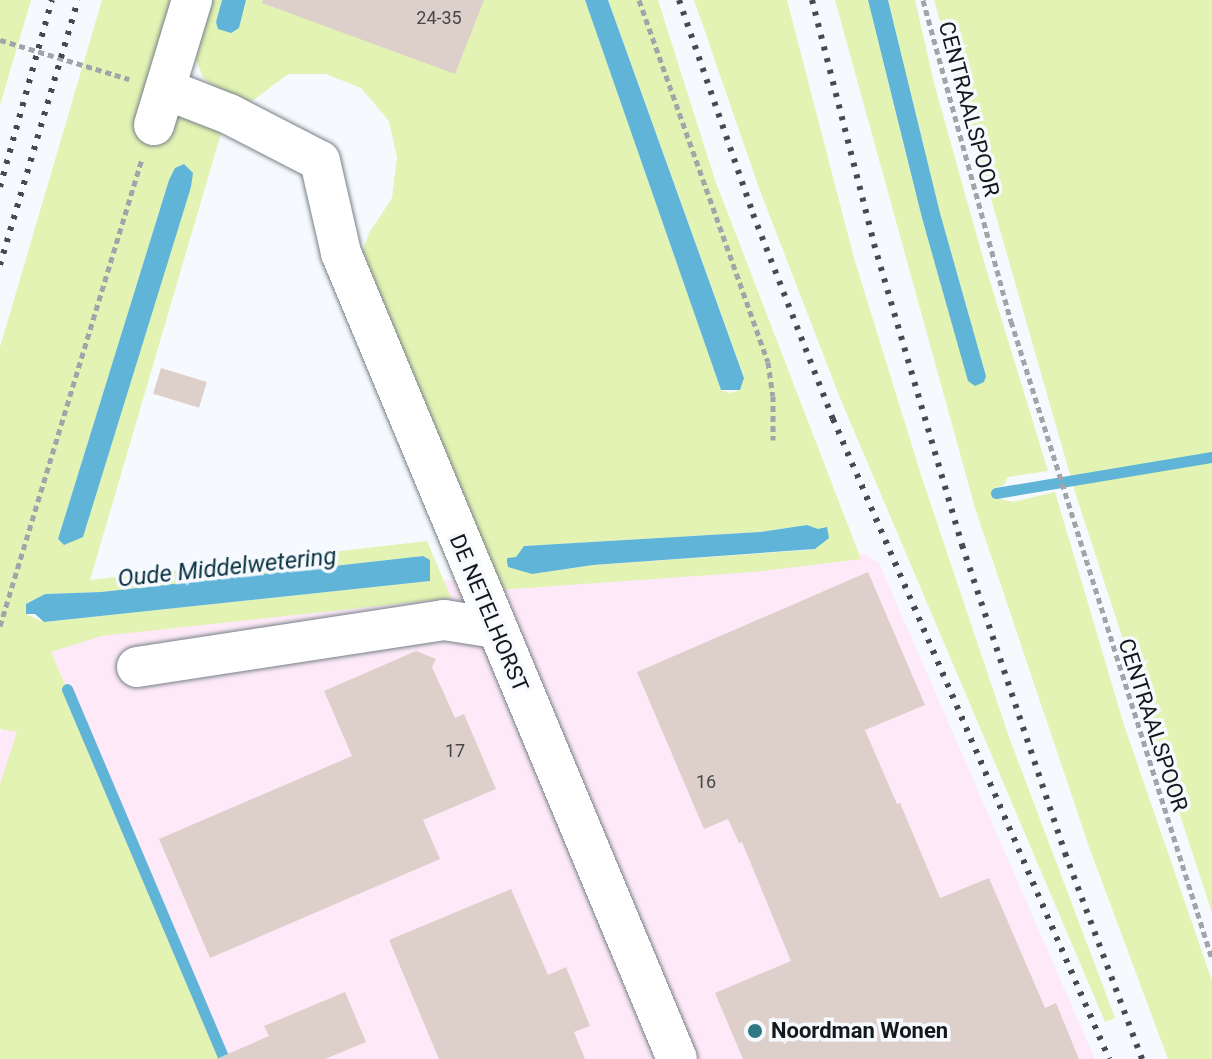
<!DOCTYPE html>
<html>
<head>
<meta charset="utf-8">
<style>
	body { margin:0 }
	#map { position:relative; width:1212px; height:1059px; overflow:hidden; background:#f6fafe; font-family:Roboto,sans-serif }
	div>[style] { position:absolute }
	.industrial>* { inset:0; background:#fee9f8 }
	.green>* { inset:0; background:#e2f3b3 }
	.water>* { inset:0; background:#5fb4d8 }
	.stream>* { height:11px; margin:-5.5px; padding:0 5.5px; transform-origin:5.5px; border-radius:5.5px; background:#5fb4d8 }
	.building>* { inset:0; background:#ddd0ca; transform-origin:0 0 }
	.path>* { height:5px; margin-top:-2.5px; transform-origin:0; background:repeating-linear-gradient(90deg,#a1a5a9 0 6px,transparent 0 10px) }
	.roads { filter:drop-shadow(0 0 2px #778188) drop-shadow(0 0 2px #778188) }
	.minor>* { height:40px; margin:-20px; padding:0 20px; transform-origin:20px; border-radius:20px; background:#fff }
	.rail>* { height:6px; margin-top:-3px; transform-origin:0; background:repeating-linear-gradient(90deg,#464a4e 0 4px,transparent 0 12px) }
	.dots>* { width:22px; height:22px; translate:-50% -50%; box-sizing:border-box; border:4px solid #f6fafe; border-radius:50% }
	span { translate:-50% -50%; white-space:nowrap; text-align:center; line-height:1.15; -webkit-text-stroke:7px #f6fafe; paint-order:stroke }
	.number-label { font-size:18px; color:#464647 }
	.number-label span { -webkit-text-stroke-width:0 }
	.street-label { font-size:22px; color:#14181b }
	.poi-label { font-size:22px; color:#14181b; font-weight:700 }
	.left { translate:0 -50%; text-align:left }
	.water-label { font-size:24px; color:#0a3241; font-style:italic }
</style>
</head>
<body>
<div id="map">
	<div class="industrial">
		<div style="clip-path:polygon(834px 553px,865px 554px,879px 563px,1095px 1059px,0 1059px,0 735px,35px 625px,438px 580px,518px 580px)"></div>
	</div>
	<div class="green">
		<div style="clip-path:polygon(0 0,31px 0,0 105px)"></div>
		<div style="clip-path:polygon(evenodd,102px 0,181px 0,171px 111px,222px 130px,90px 580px,427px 541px,451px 598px,101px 636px,51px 652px,224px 1059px,0 1059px,0 784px,17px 732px,0 729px,0 347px,102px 0,169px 180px,191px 187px,64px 545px,58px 539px,169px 180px,102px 0,423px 556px,429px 581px,44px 622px,26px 614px,26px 604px,45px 594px,101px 592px,423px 556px)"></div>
		<div style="clip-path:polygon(evenodd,203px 0,222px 0,216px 22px,239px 28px,246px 0,585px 0,721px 390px,730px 393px,740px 390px,744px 377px,608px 0,658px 0,715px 180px,861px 559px,753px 572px,497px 590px,364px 266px,363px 250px,369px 233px,392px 198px,397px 157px,389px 121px,361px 88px,326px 74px,288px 74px,251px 102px,211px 85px,203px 77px,194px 55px,203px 0,807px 525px,818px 530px,826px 528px,829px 538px,810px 550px,593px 565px,532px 574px,516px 567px,516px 557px,524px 546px,760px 532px,807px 525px)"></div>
		<div style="clip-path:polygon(694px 0,787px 0,854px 258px,921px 475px,1009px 737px,1115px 1018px,1105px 1022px,840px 398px,759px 188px)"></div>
		<div style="clip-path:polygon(835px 0,868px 0,922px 218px,970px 383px,986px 376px,940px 213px,888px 0,915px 0,934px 83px,985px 265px,1048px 471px,1008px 477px,1004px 485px,995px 488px,996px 498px,1013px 502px,1055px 492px,1124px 725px,1212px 981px,1212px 1059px,1168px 1059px,1089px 847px,975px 508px)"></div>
		<div style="clip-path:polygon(934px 0,1212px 0,1212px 913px,1075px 492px)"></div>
	</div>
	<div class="water">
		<div style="clip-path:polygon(222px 0,246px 0,239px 28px,231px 33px,218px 29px,216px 22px)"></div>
		<div style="clip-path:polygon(585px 0,608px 0,744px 378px,740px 390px,721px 390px)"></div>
		<div style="clip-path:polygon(868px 0,888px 0,940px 213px,986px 376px,984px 382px,975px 386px,968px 381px,922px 218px)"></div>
		<div style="clip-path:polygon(184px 164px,193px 173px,191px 187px,83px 537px,64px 545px,58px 539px,169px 180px,175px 168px)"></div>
		<div style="clip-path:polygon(807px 525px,818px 529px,827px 527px,829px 538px,815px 549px,593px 565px,532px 574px,508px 567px,507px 562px,507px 558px,516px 557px,524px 546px,760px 532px)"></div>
		<div style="clip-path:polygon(423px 556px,430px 560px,430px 581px,44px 622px,35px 614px,26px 614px,26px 604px,45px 594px,101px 592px)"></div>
	</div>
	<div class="stream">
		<div style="left:996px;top:493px;width:219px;rotate:-9.5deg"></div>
		<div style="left:67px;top:689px;width:402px;rotate:67deg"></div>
	</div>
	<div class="building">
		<div style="clip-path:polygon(263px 0,484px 0,455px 74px,262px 3px)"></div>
		<div style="left:161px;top:368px;width:48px;height:27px;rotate:17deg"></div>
		<div style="clip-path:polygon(868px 572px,925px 705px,865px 730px,897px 804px,900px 803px,940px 898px,989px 878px,1045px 1008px,1056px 1003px,1079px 1059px,743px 1059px,715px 993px,791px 961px,742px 842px,739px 843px,728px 819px,704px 829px,637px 672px)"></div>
		<div style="clip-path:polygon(416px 651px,436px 659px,432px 667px,455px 718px,464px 714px,496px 789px,423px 820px,440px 859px,210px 958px,159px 839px,352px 756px,324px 691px)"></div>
		<div style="clip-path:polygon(511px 889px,548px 975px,566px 967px,590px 1026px,574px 1032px,585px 1059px,439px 1059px,389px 940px)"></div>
		<div style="clip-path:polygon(345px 992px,366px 1042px,325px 1059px,216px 1059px,269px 1036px,264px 1026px)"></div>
	</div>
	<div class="path">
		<div style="left:639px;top:0;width:384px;rotate:70.4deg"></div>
		<div style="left:768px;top:362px;width:34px;rotate:82deg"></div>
		<div style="left:773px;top:396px;width:44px;rotate:90deg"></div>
		<div style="left:923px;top:0;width:333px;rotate:74.7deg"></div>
		<div style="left:1011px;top:321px;width:669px;rotate:72.51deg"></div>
		<div style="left:0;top:40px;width:135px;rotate:16.8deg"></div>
		<div style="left:0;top:626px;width:487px;rotate:-73.1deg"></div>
	</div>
	<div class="roads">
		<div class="minor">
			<div style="left:165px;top:89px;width:69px;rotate:21.3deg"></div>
			<div style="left:229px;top:114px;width:102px;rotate:27.3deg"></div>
			<div style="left:320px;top:161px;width:94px;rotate:77.1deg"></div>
			<div style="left:341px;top:253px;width:873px;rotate:67.37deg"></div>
			<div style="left:154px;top:125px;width:131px;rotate:-73.1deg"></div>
			<div style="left:137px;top:667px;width:311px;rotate:-8.7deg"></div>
			<div style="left:444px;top:620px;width:52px;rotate:8.9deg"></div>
		</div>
	</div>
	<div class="rail">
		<div style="left:679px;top:0;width:226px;rotate:70.9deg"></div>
		<div style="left:753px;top:214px;width:220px;rotate:68.7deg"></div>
		<div style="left:833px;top:419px;width:697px;rotate:66.67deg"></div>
		<div style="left:812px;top:0;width:252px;rotate:75.7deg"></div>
		<div style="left:874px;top:244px;width:314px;rotate:73.7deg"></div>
		<div style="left:962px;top:545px;width:325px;rotate:71.5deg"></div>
		<div style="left:1065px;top:853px;width:220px;rotate:69.5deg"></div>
		<div style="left:0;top:187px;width:194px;rotate:-74.5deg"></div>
		<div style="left:0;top:265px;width:276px;rotate:-73.6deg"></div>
	</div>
	<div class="dots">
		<div style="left:755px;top:1031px;background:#2f7782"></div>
	</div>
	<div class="number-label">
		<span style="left:439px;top:18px">24-35</span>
		<span style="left:455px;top:751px">17</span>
		<span style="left:706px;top:782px">16</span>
	</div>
	<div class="street-label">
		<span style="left:969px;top:109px;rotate:75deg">CENTRAALSPOOR</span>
		<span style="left:489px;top:613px;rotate:67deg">DE NETELHORST</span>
		<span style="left:1153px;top:725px;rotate:72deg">CENTRAALSPOOR</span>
	</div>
	<div class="poi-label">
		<span class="left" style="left:771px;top:1031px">Noordman Wonen</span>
	</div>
	<div class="water-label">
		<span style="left:227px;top:568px;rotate:-6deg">Oude Middelwetering</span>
	</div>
</div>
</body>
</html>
